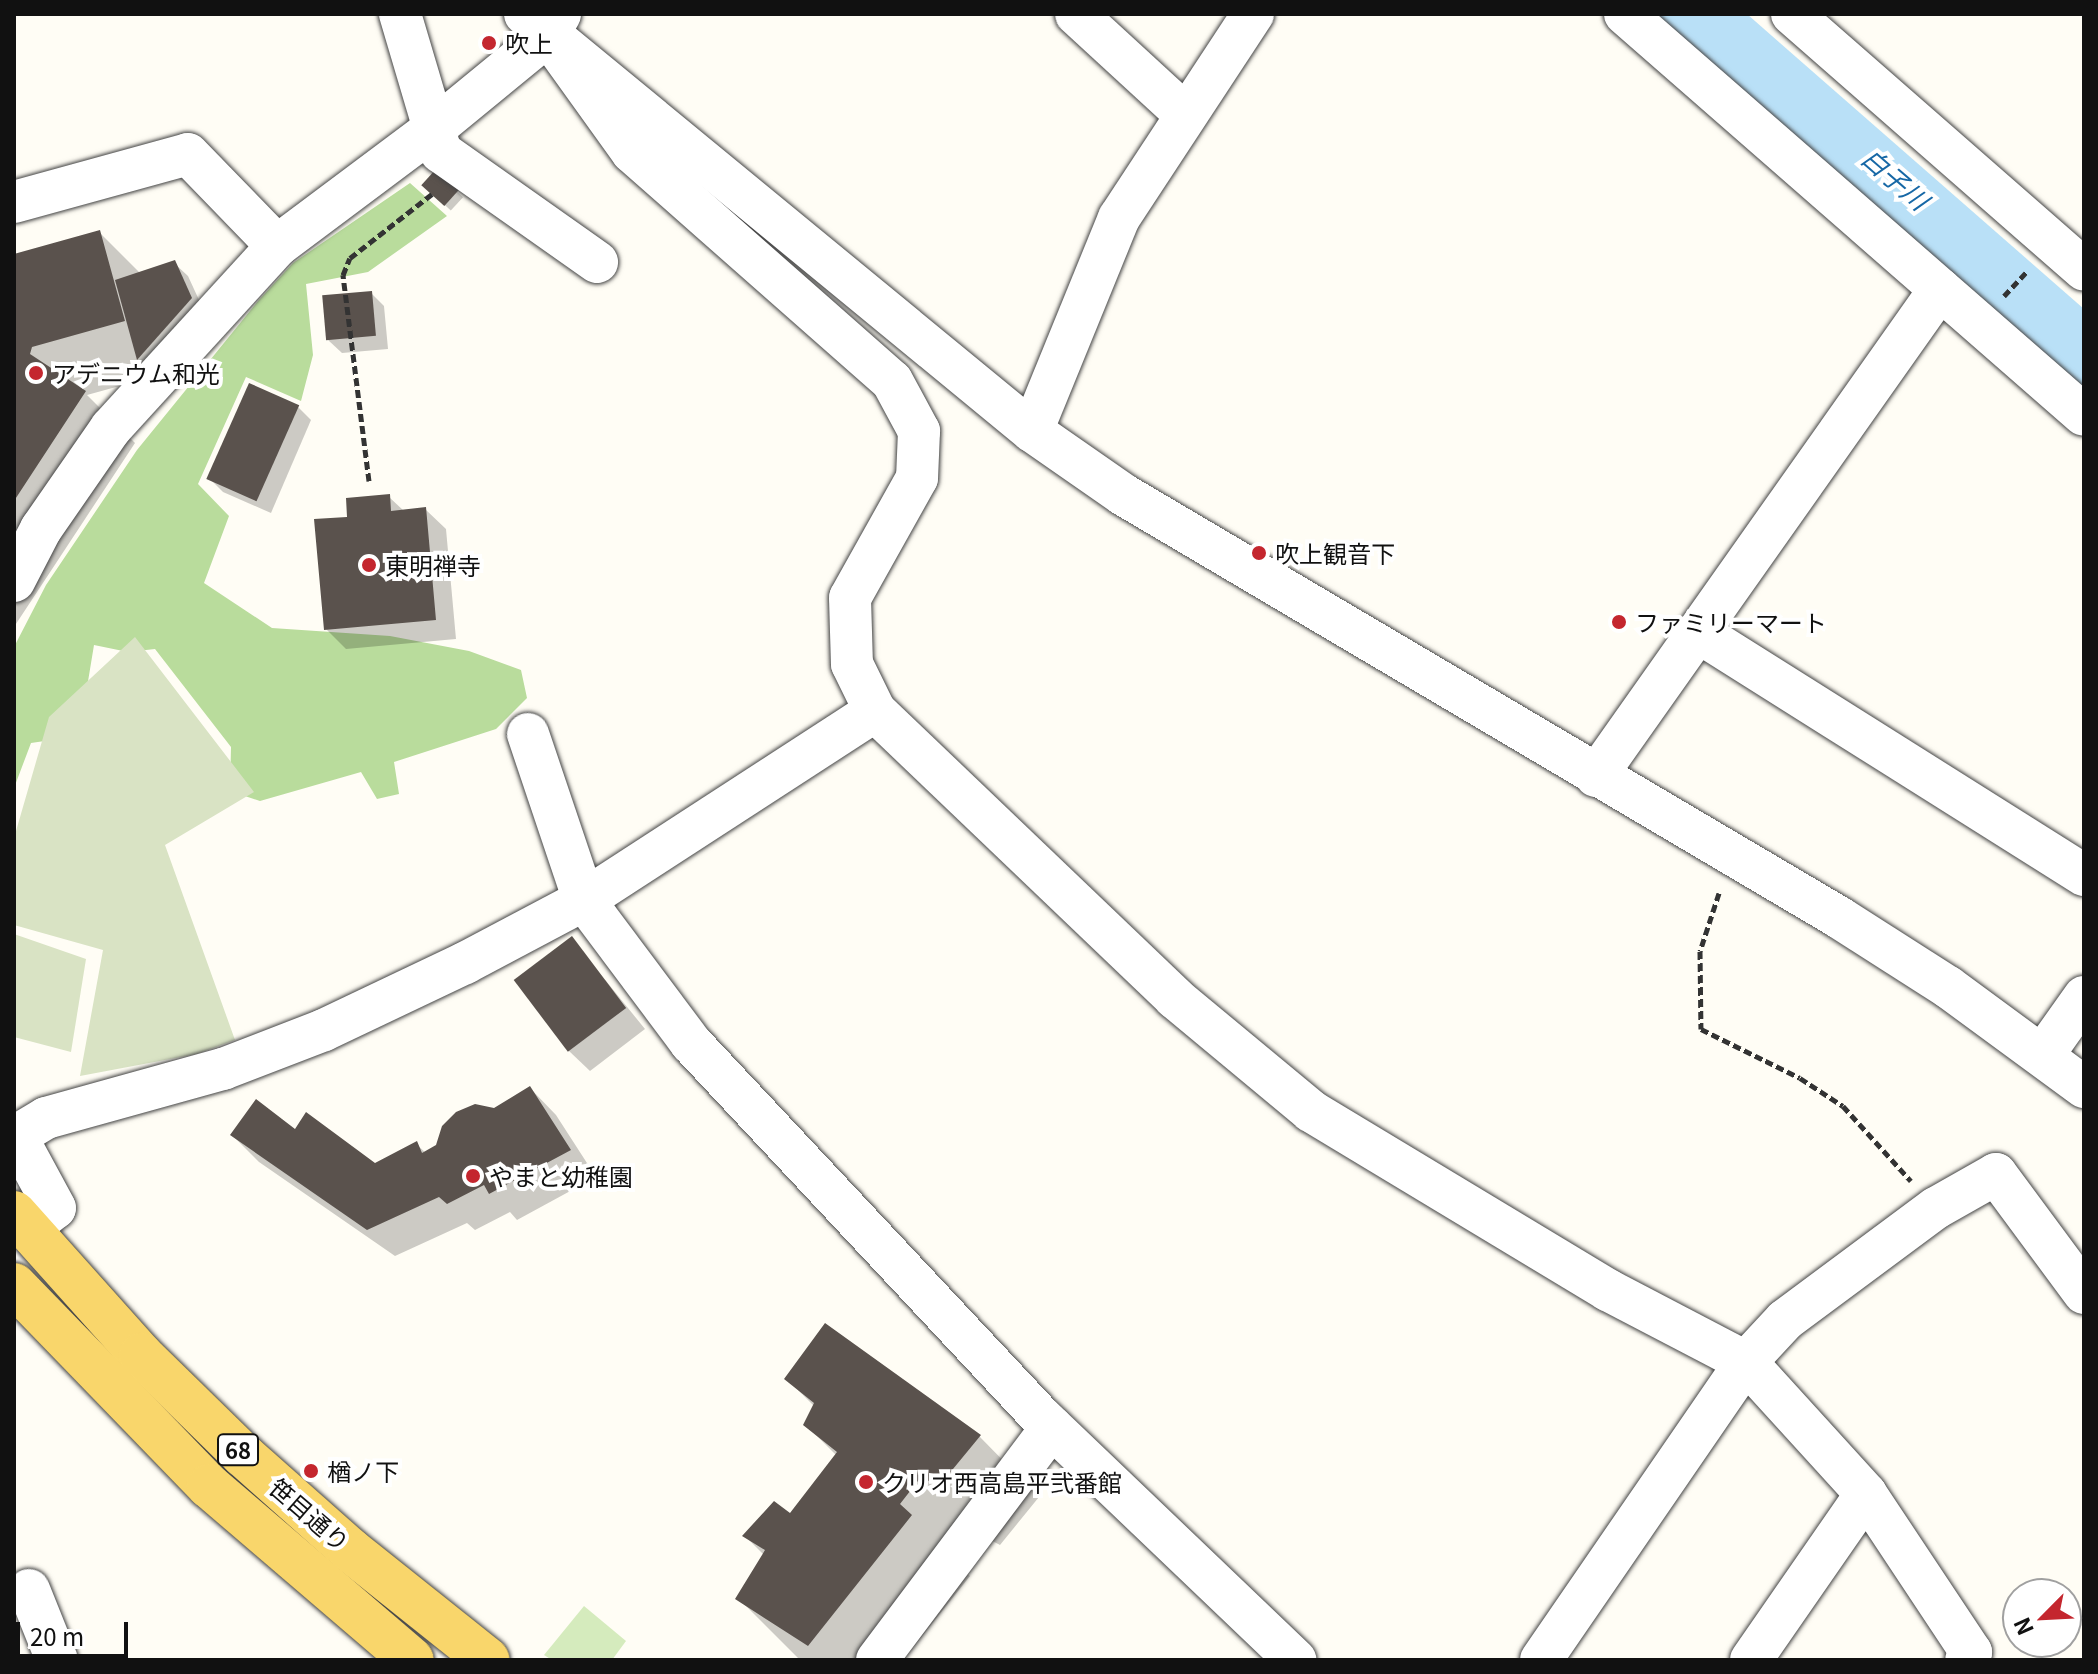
<!DOCTYPE html>
<html>
<head>
<meta charset="utf-8">
<style>
	body { margin:0 }
	#map { position:relative; width:2098px; height:1674px; overflow:hidden; background:#fffdf5; font-family:Georgia,"Noto Sans JP",serif }
	div>[style] { position:absolute }
	.green>* { inset:0; background:#d5ebbd }
	.forest>* { inset:0; background:#b9dc9c }
	.cemetery>* { inset:0; background:#d9e3c4 }
	.water>* { inset:0; background:#b9e0f7 }
	.shadow>* { inset:0; background:#0003; transform-origin:0 0 }
	.building>* { inset:0; background:#5a524d; transform-origin:0 0 }
	.path>* { height:5px; margin-top:-2.5px; transform-origin:0; background:repeating-linear-gradient(90deg,#333 0 8px,transparent 0 12px) }
	.roads { filter:drop-shadow(0 0 2px #444) drop-shadow(0 0 2px #444) }
	.minor>* { height:42px; margin:-21px; padding:0 21px; transform-origin:21px; border-radius:21px; background:#fff }
	.major>* { height:44px; margin:-22px; padding:0 22px; transform-origin:22px; border-radius:22px; background:#f9d66b }
	.dots>* { width:22px; height:22px; translate:-50% -50%; box-sizing:border-box; border:4px solid #fff; border-radius:50% }
	span { translate:-50% -50%; white-space:nowrap; text-align:center; line-height:1.15; -webkit-text-stroke:8px #fff; paint-order:stroke }
	.shield-label span { padding:2px 6px; background:#fff; border:2px solid; border-radius:6px; -webkit-text-stroke-width:0 }
	.shield-label { font-size:22px; color:#111; font-weight:700 }
	.poi-label { font-size:24px; color:#111 }
	.left { translate:0 -50%; text-align:left }
	.street-label { font-size:24px; color:#111 }
	.water-label { font-size:26px; color:#1768a6; font-style:italic }
	.frame { position:absolute; inset:0; border:16px solid #111; pointer-events:none }
	.north { position:absolute; left:2002px; top:1578px; width:80px; height:80px; box-sizing:border-box; background:#fff; border:2px solid #a0a0a0; border-radius:50%; rotate:246deg; font-size:22px; font-weight:700; line-height:32px; text-align:center; color:#111 }
	.north::after { content:''; display:block; margin:auto; width:28px; height:36px; background:#c4262e; clip-path:polygon(50% 0,100% 100%,50% 72%,0 100%) }
	.scale { position:absolute; left:16px; top:1622px; width:112px; height:36px; box-sizing:border-box; border:4px solid #111; border-top:0; padding-left:10px; font-size:24px; line-height:28px; white-space:nowrap; color:#111; -webkit-text-stroke:6px #fff; paint-order:stroke }
</style>
</head>
<body>
<div id="map">
	<div class="green">
		<div style="clip-path:polygon(584px 1606px,626px 1641px,612px 1660px,552px 1660px,544px 1655px)"></div>
	</div>
	<div class="forest">
		<div style="clip-path:polygon(410px 183px,447px 216px,368px 272px,306px 284px,313px 355px,301px 401px,246px 377px,198px 484px,229px 516px,204px 583px,272px 628px,390px 636px,469px 651px,521px 670px,527px 698px,496px 729px,394px 762px,399px 794px,377px 799px,361px 772px,260px 801px,230px 791px,231px 747px,155px 649px,128px 652px,94px 645px,79px 736px,31px 743px,14px 788px,14px 647px,46px 585px,137px 450px,258px 301px,293px 263px)"></div>
	</div>
	<div class="cemetery">
		<div style="clip-path:polygon(135px 637px,254px 792px,165px 845px,235px 1040px,197px 1054px,80px 1076px,103px 950px,14px 925px,14px 838px,49px 717px)"></div>
		<div style="clip-path:polygon(14px 934px,86px 959px,71px 1052px,14px 1037px)"></div>
	</div>
	<div class="water">
		<div style="clip-path:polygon(1654px 14px,1747px 14px,2084px 309px,2084px 390px)"></div>
	</div>
	<div class="shadow">
		<div style="left:436px;top:172px;width:37px;height:18px;rotate:43deg"></div>
		<div style="clip-path:polygon(99px 232px,141px 274px,174px 263px,188px 276px,205px 313px,174px 371px,87px 395px,135px 443px,14px 627px,14px 256px)"></div>
		<div style="clip-path:polygon(371px 293px,384px 306px,388px 349px,342px 353px,328px 340px)"></div>
		<div style="clip-path:polygon(298px 407px,311px 420px,271px 513px,223px 492px,209px 478px)"></div>
		<div style="clip-path:polygon(389px 497px,404px 511px,425px 509px,446px 529px,456px 639px,346px 649px,326px 629px,349px 519px)"></div>
		<div style="clip-path:polygon(572px 939px,645px 1029px,590px 1071px,569px 1051px)"></div>
		<div style="clip-path:polygon(530px 1088px,556px 1115px,596px 1177px,517px 1220px,510px 1212px,475px 1230px,467px 1223px,395px 1256px,259px 1162px,232px 1135px,295px 1132px,375px 1165px,416px 1144px,426px 1153px)"></div>
		<div style="clip-path:polygon(825px 1326px,980px 1437px,1039px 1497px,1000px 1545px,981px 1535px,959px 1565px,970px 1576px,903px 1660px,800px 1660px,738px 1598px,764px 1555px,745px 1536px,790px 1516px,837px 1456px,806px 1425px,815px 1407px,786px 1378px)"></div>
	</div>
	<div class="building">
		<div style="left:436px;top:169px;width:31px;height:22px;rotate:42deg"></div>
		<div style="clip-path:polygon(100px 230px,125px 321px,32px 347px,30px 354px,86px 391px,14px 501px,14px 254px)"></div>
		<div style="clip-path:polygon(175px 260px,192px 298px,137px 360px,115px 280px)"></div>
		<div style="left:372px;top:291px;width:45px;height:50px;rotate:85deg"></div>
		<div style="left:249px;top:383px;width:55px;height:105px;rotate:24deg"></div>
		<div style="clip-path:polygon(390px 494px,391px 511px,426px 507px,436px 620px,324px 630px,314px 519px,347px 517px,346px 498px)"></div>
		<div style="left:572px;top:936px;width:90px;height:73px;rotate:53deg"></div>
		<div style="clip-path:polygon(530px 1086px,571px 1150px,489px 1194px,484px 1185px,447px 1204px,439px 1197px,367px 1230px,230px 1135px,256px 1099px,295px 1129px,306px 1112px,375px 1163px,417px 1141px,422px 1153px,436px 1145px,442px 1126px,456px 1112px,475px 1104px,494px 1108px)"></div>
		<div style="clip-path:polygon(825px 1323px,981px 1435px,939px 1486px,921px 1477px,900px 1504px,912px 1515px,808px 1646px,735px 1599px,765px 1550px,742px 1536px,774px 1501px,790px 1513px,837px 1452px,803px 1425px,814px 1403px,784px 1379px)"></div>
	</div>
	<div class="path">
		<div style="left:2004px;top:296px;width:34px;rotate:-47deg"></div>
		<div style="left:369px;top:481px;width:208px;rotate:-97.2deg"></div>
		<div style="left:343px;top:275px;width:18px;rotate:-68deg"></div>
		<div style="left:350px;top:258px;width:104px;rotate:-38deg"></div>
		<div style="left:1719px;top:893px;width:61px;rotate:108.1deg"></div>
		<div style="left:1700px;top:951px;width:78px;rotate:89.3deg"></div>
		<div style="left:1701px;top:1029px;width:110px;rotate:26.3deg"></div>
		<div style="left:1800px;top:1078px;width:51px;rotate:33.1deg"></div>
		<div style="left:1843px;top:1106px;width:101px;rotate:47.8deg"></div>
	</div>
	<div class="roads">
		<div class="minor">
			<div style="left:400px;top:14px;width:144px;rotate:73.5deg"></div>
			<div style="left:441px;top:152px;width:191px;rotate:35.2deg"></div>
			<div style="left:525px;top:14px;width:656px;rotate:39.44deg"></div>
			<div style="left:1032px;top:431px;width:112px;rotate:34.8deg"></div>
			<div style="left:1124px;top:495px;width:832px;rotate:30.57deg"></div>
			<div style="left:1840px;top:918px;width:128px;rotate:32.6deg"></div>
			<div style="left:1948px;top:987px;width:169px;rotate:36.3deg"></div>
			<div style="left:1076px;top:14px;width:149px;rotate:42.6deg"></div>
			<div style="left:1625px;top:14px;width:609px;rotate:41.14deg"></div>
			<div style="left:1792px;top:14px;width:388px;rotate:41.2deg"></div>
			<div style="left:548px;top:35px;width:144px;rotate:54.3deg"></div>
			<div style="left:632px;top:152px;width:346px;rotate:41.4deg"></div>
			<div style="left:892px;top:381px;width:57px;rotate:61.6deg"></div>
			<div style="left:919px;top:431px;width:47px;rotate:92.4deg"></div>
			<div style="left:917px;top:478px;width:137px;rotate:119.2deg"></div>
			<div style="left:850px;top:598px;width:66px;rotate:88.3deg"></div>
			<div style="left:852px;top:664px;width:52px;rotate:63.9deg"></div>
			<div style="left:875px;top:711px;width:415px;rotate:43.7deg"></div>
			<div style="left:1175px;top:998px;width:177px;rotate:39.7deg"></div>
			<div style="left:1311px;top:1111px;width:347px;rotate:31.1deg"></div>
			<div style="left:1608px;top:1290px;width:156px;rotate:27.6deg"></div>
			<div style="left:1746px;top:1362px;width:178px;rotate:47.7deg"></div>
			<div style="left:1866px;top:1494px;width:190px;rotate:56.4deg"></div>
			<div style="left:1971px;top:1652px;width:9px;rotate:122deg"></div>
			<div style="left:14px;top:202px;width:180px;rotate:-15.4deg"></div>
			<div style="left:188px;top:154px;width:128px;rotate:45.9deg"></div>
			<div style="left:1032px;top:431px;width:230px;rotate:-67.8deg"></div>
			<div style="left:1119px;top:218px;width:244px;rotate:-56.7deg"></div>
			<div style="left:14px;top:581px;width:59px;rotate:-62.6deg"></div>
			<div style="left:41px;top:529px;width:123px;rotate:-55.3deg"></div>
			<div style="left:111px;top:428px;width:246px;rotate:-47.6deg"></div>
			<div style="left:277px;top:246px;width:192px;rotate:-36.8deg"></div>
			<div style="left:431px;top:131px;width:151px;rotate:-39.4deg"></div>
			<div style="left:548px;top:35px;width:24px;rotate:-60deg"></div>
			<div style="left:1698px;top:632px;width:456px;rotate:32.2deg"></div>
			<div style="left:528px;top:734px;width:175px;rotate:71.4deg"></div>
			<div style="left:584px;top:900px;width:179px;rotate:53.2deg"></div>
			<div style="left:691px;top:1043px;width:512px;rotate:46.9deg"></div>
			<div style="left:1041px;top:1417px;width:352px;rotate:43.7deg"></div>
			<div style="left:1596px;top:776px;width:596px;rotate:-54.76deg"></div>
			<div style="left:2043px;top:1055px;width:71px;rotate:-54.7deg"></div>
			<div style="left:28px;top:1229px;width:34px;rotate:-38deg"></div>
			<div style="left:55px;top:1208px;width:82px;rotate:-118.4deg"></div>
			<div style="left:16px;top:1136px;width:35px;rotate:-31deg"></div>
			<div style="left:46px;top:1118px;width:184px;rotate:-15.5deg"></div>
			<div style="left:223px;top:1069px;width:108px;rotate:-21.1deg"></div>
			<div style="left:324px;top:1030px;width:156px;rotate:-25.4deg"></div>
			<div style="left:465px;top:963px;width:135px;rotate:-27.9deg"></div>
			<div style="left:584px;top:900px;width:347px;rotate:-33deg"></div>
			<div style="left:29px;top:1590px;width:75px;rotate:68.2deg"></div>
			<div style="left:877px;top:1660px;width:291px;rotate:-53.1deg"></div>
			<div style="left:1541px;top:1660px;width:362px;rotate:-55.5deg"></div>
			<div style="left:1746px;top:1362px;width:57px;rotate:-47.1deg"></div>
			<div style="left:1785px;top:1320px;width:188px;rotate:-36.6deg"></div>
			<div style="left:1936px;top:1208px;width:69px;rotate:-29.5deg"></div>
			<div style="left:1996px;top:1174px;width:148px;rotate:53.5deg"></div>
			<div style="left:1751px;top:1660px;width:202px;rotate:-55.3deg"></div>
		</div>
		<div class="major">
			<div style="left:14px;top:1213px;width:191px;rotate:48.2deg"></div>
			<div style="left:141px;top:1355px;width:143px;rotate:44.4deg"></div>
			<div style="left:243px;top:1455px;width:143px;rotate:41.6deg"></div>
			<div style="left:350px;top:1550px;width:176px;rotate:38.6deg"></div>
			<div style="left:14px;top:1285px;width:280px;rotate:45.9deg"></div>
			<div style="left:209px;top:1486px;width:267px;rotate:40.6deg"></div>
		</div>
	</div>
	<div class="dots">
		<div style="left:489px;top:43px;background:#c4262e"></div>
		<div style="left:36px;top:373px;background:#c4262e"></div>
		<div style="left:1259px;top:553px;background:#c4262e"></div>
		<div style="left:369px;top:565px;background:#c4262e"></div>
		<div style="left:1619px;top:622px;background:#c4262e"></div>
		<div style="left:473px;top:1176px;background:#c4262e"></div>
		<div style="left:311px;top:1471px;background:#c4262e"></div>
		<div style="left:866px;top:1482px;background:#c4262e"></div>
	</div>
	<div class="shield-label">
		<span style="left:238px;top:1450px">68</span>
	</div>
	<div class="poi-label">
		<span class="left" style="left:505px;top:43px">吹上</span>
		<span class="left" style="left:52px;top:373px">アデニウム和光</span>
		<span class="left" style="left:1275px;top:553px">吹上観音下</span>
		<span class="left" style="left:385px;top:565px">東明禅寺</span>
		<span class="left" style="left:1635px;top:622px">ファミリーマート</span>
		<span class="left" style="left:489px;top:1176px">やまと幼稚園</span>
		<span class="left" style="left:327px;top:1471px">楢ノ下</span>
		<span class="left" style="left:882px;top:1482px">クリオ西高島平弐番館</span>
	</div>
	<div class="street-label">
		<span style="left:310px;top:1514px;rotate:41deg">笹目通り</span>
	</div>
	<div class="water-label">
		<span style="left:1896px;top:178px;rotate:41deg">白子川</span>
	</div>
	<div class="frame"></div>
	<div class="north">N</div>
	<div class="scale">20 m</div>
</div>
</body>
</html>
